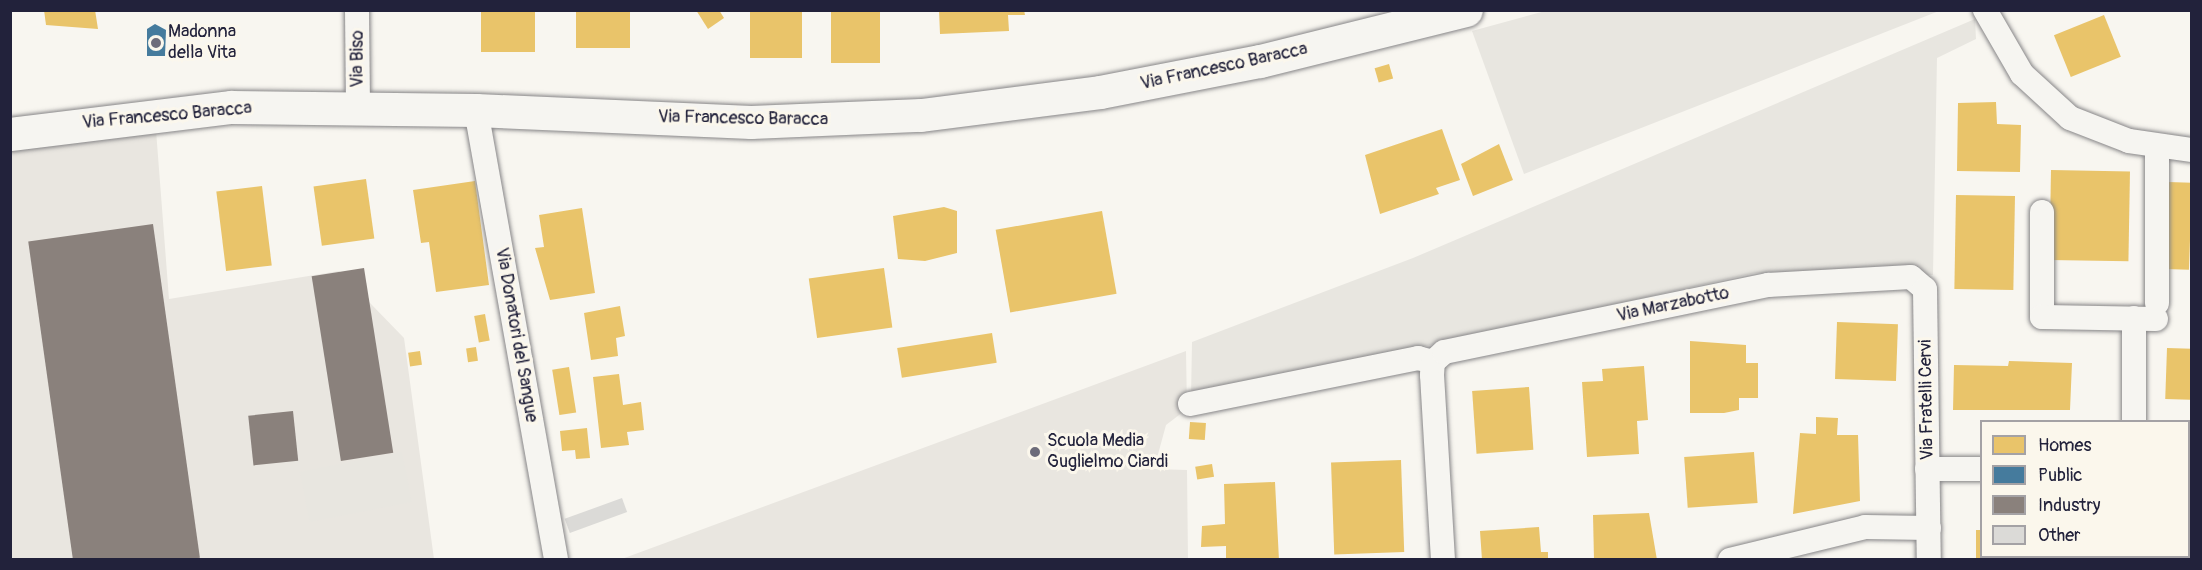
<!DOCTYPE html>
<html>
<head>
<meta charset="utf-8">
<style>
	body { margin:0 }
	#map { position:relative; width:2202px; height:570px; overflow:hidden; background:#f8f6f0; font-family:Pangolin,sans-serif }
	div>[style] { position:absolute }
	.built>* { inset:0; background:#e9e6e0 }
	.green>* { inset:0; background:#e8e6e0; transform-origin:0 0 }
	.homes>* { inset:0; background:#e9c46a; transform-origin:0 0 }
	.public>* { inset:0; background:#457b9d }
	.industry>* { inset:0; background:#8a817c; transform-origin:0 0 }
	.building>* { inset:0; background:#dbdad7; transform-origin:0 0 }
	.roads { filter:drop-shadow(0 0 2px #878688) drop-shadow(0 0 2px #878688) }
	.street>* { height:24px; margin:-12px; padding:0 12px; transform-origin:12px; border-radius:12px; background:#f6f5f1 }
	.secondary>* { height:33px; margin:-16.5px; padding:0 16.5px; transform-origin:16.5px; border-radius:16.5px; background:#f6f5f1 }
	.dots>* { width:16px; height:16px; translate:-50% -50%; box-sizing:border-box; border:3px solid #fbf7ec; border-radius:50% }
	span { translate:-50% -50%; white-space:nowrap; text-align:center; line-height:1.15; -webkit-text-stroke:6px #fbf7ec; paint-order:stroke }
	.poi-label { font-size:18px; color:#22223b }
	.left { translate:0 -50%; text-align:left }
	.street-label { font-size:18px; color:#22223b }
	.frame { position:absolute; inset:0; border:12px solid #22223b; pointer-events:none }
	.legend { position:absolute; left:1980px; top:420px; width:210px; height:138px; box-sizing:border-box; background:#fbf7ec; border:2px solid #a4a2a5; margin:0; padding:8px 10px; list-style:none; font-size:18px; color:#22223b }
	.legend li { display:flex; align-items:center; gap:12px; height:30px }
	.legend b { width:30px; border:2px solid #a4a2a5 }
</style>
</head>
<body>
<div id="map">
	<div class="built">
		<div style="clip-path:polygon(156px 130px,169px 299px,339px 271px,404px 338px,434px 559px,11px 559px,10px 148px)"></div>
		<div style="clip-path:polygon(1186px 351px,1187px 409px,1166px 425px,1154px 469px,1187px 470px,1188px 559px,619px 560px)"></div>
	</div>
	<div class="green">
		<div style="clip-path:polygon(1549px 10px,1939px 10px,1939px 11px,1524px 174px,1472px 31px)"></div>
		<div style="clip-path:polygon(1975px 19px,1976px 39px,1937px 58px,1933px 275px,1755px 273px,1191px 398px,1192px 342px,1413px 258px)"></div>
		<div style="left:402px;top:452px;width:51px;height:104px;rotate:79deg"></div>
	</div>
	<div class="homes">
		<div style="clip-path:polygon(44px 10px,95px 10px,98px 29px,46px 25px)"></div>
		<div style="left:481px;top:10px;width:54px;height:42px"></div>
		<div style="left:576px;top:10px;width:54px;height:38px"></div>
		<div style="clip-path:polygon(696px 10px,719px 10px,724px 18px,708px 29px)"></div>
		<div style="left:750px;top:10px;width:52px;height:48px"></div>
		<div style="left:831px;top:10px;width:49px;height:53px"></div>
		<div style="clip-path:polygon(939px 10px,1024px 10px,1025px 15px,1008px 15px,1009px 31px,940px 34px)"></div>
		<div style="left:2104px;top:15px;width:45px;height:54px;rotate:68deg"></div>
		<div style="left:1389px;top:64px;width:15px;height:15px;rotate:74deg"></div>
		<div style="clip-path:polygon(1996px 102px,1997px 124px,2021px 125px,2020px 172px,1957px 171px,1958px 103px)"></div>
		<div style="clip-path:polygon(1442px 129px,1460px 180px,1436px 188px,1439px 194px,1380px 214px,1365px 155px)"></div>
		<div style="clip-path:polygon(1499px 144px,1513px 180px,1473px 196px,1461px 164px)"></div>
		<div style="left:2051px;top:170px;width:79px;height:90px;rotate:1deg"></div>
		<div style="left:366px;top:179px;width:60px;height:53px;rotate:82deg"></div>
		<div style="clip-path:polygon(475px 181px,489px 285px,436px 292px,429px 242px,421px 243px,413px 190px)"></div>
		<div style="left:2168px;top:182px;width:24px;height:87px;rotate:2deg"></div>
		<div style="left:262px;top:186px;width:80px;height:46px;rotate:83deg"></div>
		<div style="left:1956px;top:195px;width:59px;height:94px;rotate:1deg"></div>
		<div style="clip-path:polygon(944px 207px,957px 211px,957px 253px,925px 261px,898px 259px,893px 216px)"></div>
		<div style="clip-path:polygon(582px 208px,595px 293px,550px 300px,535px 248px,544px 247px,539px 215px)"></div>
		<div style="left:1102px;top:211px;width:84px;height:108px;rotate:80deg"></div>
		<div style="left:884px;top:268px;width:60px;height:76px;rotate:82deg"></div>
		<div style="clip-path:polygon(620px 306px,625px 336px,616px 338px,618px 356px,591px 360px,584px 313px)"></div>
		<div style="left:485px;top:314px;width:27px;height:11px;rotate:80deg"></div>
		<div style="left:1837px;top:322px;width:61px;height:57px;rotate:2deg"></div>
		<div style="left:992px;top:333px;width:30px;height:96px;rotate:81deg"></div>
		<div style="clip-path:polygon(1690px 341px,1746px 345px,1746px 363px,1758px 363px,1758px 398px,1739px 398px,1739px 410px,1724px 413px,1690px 413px)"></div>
		<div style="left:476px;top:347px;width:14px;height:10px;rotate:82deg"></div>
		<div style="left:2167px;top:348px;width:25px;height:51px;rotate:2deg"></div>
		<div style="left:420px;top:351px;width:14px;height:12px;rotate:82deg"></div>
		<div style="clip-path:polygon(2009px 361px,2072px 363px,2070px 410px,1953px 410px,1954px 365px,2008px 366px)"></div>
		<div style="clip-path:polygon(1644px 366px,1648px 420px,1637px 421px,1639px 454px,1587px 457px,1582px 382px,1603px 381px,1602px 369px)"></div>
		<div style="left:569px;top:367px;width:46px;height:17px;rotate:81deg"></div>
		<div style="clip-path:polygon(619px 374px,623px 405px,641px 402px,644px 430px,627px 432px,629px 445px,601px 448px,593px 377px)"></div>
		<div style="left:1529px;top:387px;width:63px;height:57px;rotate:86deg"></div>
		<div style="clip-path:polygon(1816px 417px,1838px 418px,1837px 435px,1858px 435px,1860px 501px,1793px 514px,1800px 433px,1816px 434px)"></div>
		<div style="left:1190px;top:422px;width:16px;height:17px;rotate:4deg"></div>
		<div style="clip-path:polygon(587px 428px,590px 458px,576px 459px,575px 450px,562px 451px,560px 431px)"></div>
		<div style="left:1754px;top:452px;width:51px;height:70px;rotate:86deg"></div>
		<div style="left:1401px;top:460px;width:92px;height:70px;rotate:88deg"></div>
		<div style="left:1212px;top:464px;width:13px;height:17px;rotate:81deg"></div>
		<div style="clip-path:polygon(1275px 482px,1279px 560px,1226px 560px,1226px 546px,1201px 547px,1202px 526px,1225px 524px,1224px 484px)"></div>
		<div style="clip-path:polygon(1649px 513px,1657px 560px,1594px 560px,1593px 515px)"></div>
		<div style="clip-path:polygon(1539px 527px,1541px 552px,1548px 552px,1548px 560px,1482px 560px,1480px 531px)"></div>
		<div style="clip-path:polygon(1976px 530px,1982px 530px,1982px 556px,2025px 560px,1976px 560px)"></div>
		<div style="left:2110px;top:556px;width:54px;height:4px"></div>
	</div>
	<div class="public">
		<div style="clip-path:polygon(155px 24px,166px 30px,165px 56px,147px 56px,147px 29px)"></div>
	</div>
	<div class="industry">
		<div style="left:153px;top:224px;width:337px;height:126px;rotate:82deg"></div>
		<div style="left:364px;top:268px;width:187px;height:53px;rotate:81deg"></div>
		<div style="left:293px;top:411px;width:50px;height:45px;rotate:84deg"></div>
	</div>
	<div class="building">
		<div style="left:622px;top:498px;width:15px;height:61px;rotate:70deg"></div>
	</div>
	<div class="roads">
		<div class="street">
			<div style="left:357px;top:10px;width:98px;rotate:89.4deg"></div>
			<div style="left:1985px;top:10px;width:74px;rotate:60deg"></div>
			<div style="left:2022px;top:74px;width:65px;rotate:42.5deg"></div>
			<div style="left:2070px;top:118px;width:63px;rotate:21.3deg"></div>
			<div style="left:2129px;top:141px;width:64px;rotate:8.1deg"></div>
			<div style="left:476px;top:110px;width:457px;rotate:79.9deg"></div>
			<div style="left:2042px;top:212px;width:105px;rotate:90deg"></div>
			<div style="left:2042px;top:317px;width:114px;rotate:1deg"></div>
			<div style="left:2157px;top:303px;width:157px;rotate:-90deg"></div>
			<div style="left:2134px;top:318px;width:104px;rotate:90deg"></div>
			<div style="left:1190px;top:404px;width:233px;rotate:-11.4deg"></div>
			<div style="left:1418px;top:358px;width:16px;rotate:15deg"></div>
			<div style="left:1927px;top:469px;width:55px"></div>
			<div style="left:2188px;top:469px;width:4px"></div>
			<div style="left:1443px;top:560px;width:185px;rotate:-93.4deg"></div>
			<div style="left:1432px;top:375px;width:13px;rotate:-86deg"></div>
			<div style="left:1433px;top:362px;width:15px;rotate:-42deg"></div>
			<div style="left:1444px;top:352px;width:331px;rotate:-11.7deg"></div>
			<div style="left:1768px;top:285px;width:143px;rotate:-3.2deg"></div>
			<div style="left:1911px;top:277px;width:18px;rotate:41deg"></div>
			<div style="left:1925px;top:289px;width:271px;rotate:89.2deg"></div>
			<div style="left:1730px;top:560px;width:139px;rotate:-13.7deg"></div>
			<div style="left:1865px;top:527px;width:64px;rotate:0.9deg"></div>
		</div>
		<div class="secondary">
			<div style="left:10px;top:134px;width:223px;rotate:-7deg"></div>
			<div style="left:231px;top:107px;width:245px;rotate:0.7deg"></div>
			<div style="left:476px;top:110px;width:275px;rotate:2.5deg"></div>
			<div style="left:751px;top:122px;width:170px;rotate:-2.4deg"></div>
			<div style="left:921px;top:115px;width:180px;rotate:-7.3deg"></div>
			<div style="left:1100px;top:92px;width:163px;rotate:-11deg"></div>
			<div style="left:1260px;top:61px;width:212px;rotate:-13.9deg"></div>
		</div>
	</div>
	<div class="dots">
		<div style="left:156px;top:43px;background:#6d6c7a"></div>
		<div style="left:1035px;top:452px;background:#6d6c7a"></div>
	</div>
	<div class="poi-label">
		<span class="left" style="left:168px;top:43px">Madonna<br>della Vita</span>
		<span class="left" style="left:1047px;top:452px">Scuola Media<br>Guglielmo Ciardi</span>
	</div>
	<div class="street-label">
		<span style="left:358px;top:59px;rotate:-90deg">Via Biso</span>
		<span style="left:1224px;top:67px;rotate:-12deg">Via Francesco Baracca</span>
		<span style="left:167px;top:116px;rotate:-5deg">Via Francesco Baracca</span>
		<span style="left:743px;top:119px;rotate:1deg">Via Francesco Baracca</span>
		<span style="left:1673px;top:305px;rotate:-12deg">Via Marzabotto</span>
		<span style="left:516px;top:335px;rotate:80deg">Via Donatori del Sangue</span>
		<span style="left:1927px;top:400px;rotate:-91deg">Via Fratelli Cervi</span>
	</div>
	<div class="frame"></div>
	<ul class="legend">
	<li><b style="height:16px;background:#e9c46a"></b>Homes</li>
	<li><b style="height:16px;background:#457b9d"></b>Public</li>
	<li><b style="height:16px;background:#8a817c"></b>Industry</li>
	<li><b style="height:16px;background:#dbdad7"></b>Other</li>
	</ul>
</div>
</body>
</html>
